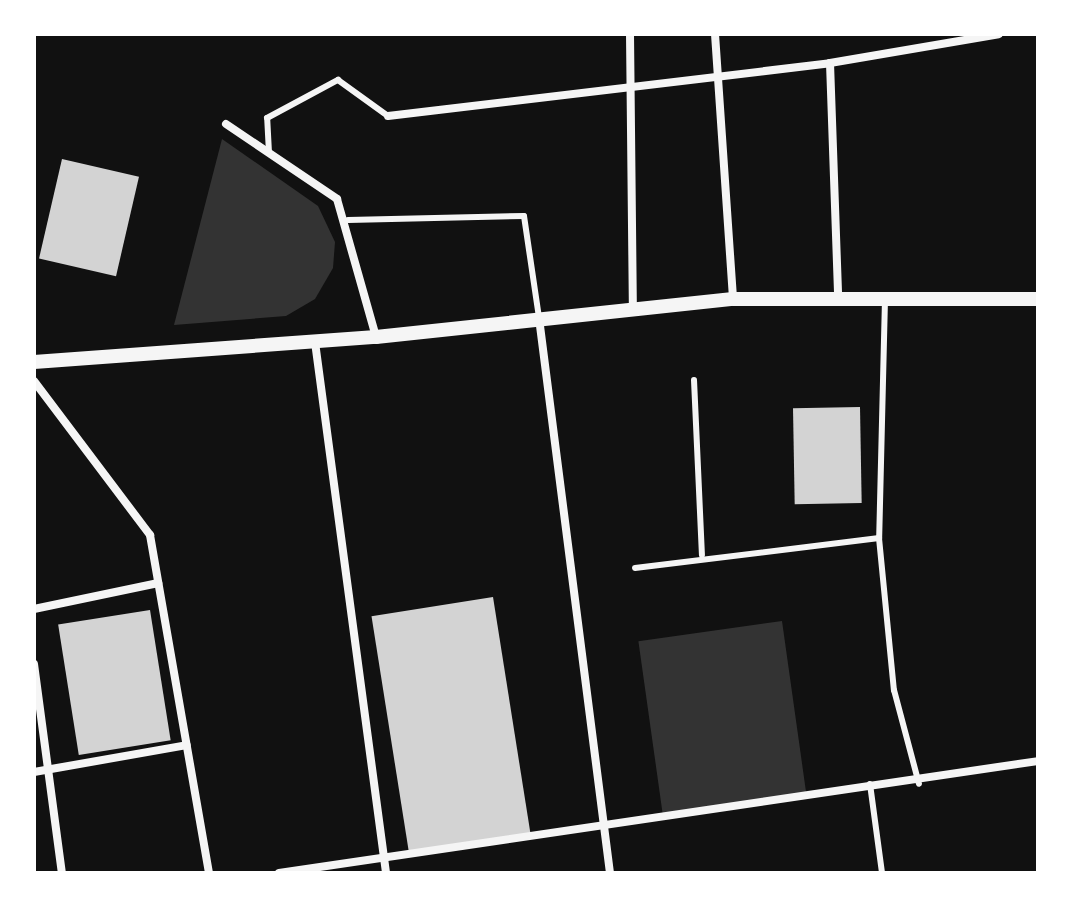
<!DOCTYPE html>
<html>
<head>
<meta charset="utf-8">
<style>
	body { margin:0 }
	#map { position:relative; width:1072px; height:907px; overflow:hidden; background:#111; font-family:Spectral,serif }
	div>[style] { position:absolute }
	.water>* { inset:0; background:#333; transform-origin:0 0 }
	.building>* { inset:0; background:#d3d3d3; transform-origin:0 0 }
	.service>* { height:6px; margin:-3px; padding:0 3px; transform-origin:3px; border-radius:3px; background:#f5f5f5 }
	.minor>* { height:8px; margin:-4px; padding:0 4px; transform-origin:4px; border-radius:4px; background:#f5f5f5 }
	.tertiary>* { height:14px; margin:-7px; padding:0 7px; transform-origin:7px; border-radius:7px; background:#f5f5f5 }
	span { translate:-50% -50%; white-space:nowrap; text-align:center; line-height:1.15; -webkit-text-stroke:7px #fff; paint-order:stroke }
	.frame { position:absolute; inset:0; border:36px solid #fff; pointer-events:none }
</style>
</head>
<body>
<div id="map">
	<div class="water">
		<div style="clip-path:polygon(222px 139px,318px 206px,335px 242px,333px 268px,315px 299px,286px 316px,174px 325px)"></div>
		<div style="left:782px;top:621px;width:178px;height:145px;rotate:82deg"></div>
	</div>
	<div class="building">
		<div style="left:62px;top:159px;width:79px;height:102px;rotate:13deg"></div>
		<div style="left:860px;top:407px;width:96px;height:67px;rotate:89deg"></div>
		<div style="left:493px;top:597px;width:241px;height:123px;rotate:81deg"></div>
		<div style="left:150px;top:610px;width:132px;height:93px;rotate:81deg"></div>
	</div>
	<div class="service">
		<div style="left:269px;top:153px;width:35px;rotate:-93deg"></div>
		<div style="left:267px;top:118px;width:81px;rotate:-28.2deg"></div>
		<div style="left:338px;top:80px;width:62px;rotate:35.8deg"></div>
		<div style="left:348px;top:220px;width:176px;rotate:-1.3deg"></div>
		<div style="left:524px;top:216px;width:103px;rotate:81.6deg"></div>
		<div style="left:885px;top:299px;width:239px;rotate:91.4deg"></div>
		<div style="left:879px;top:538px;width:153px;rotate:84.4deg"></div>
		<div style="left:894px;top:690px;width:97px;rotate:75.1deg"></div>
		<div style="left:694px;top:380px;width:175px;rotate:87.4deg"></div>
		<div style="left:635px;top:568px;width:246px;rotate:-7deg"></div>
		<div style="left:870px;top:784px;width:90px;rotate:82.3deg"></div>
	</div>
	<div class="minor">
		<div style="left:630px;top:34px;width:272px;rotate:89.4deg"></div>
		<div style="left:715px;top:34px;width:266px;rotate:86.1deg"></div>
		<div style="left:830px;top:63px;width:232px;rotate:88deg"></div>
		<div style="left:388px;top:116px;width:445px;rotate:-6.8deg"></div>
		<div style="left:830px;top:63px;width:171px;rotate:-9.7deg"></div>
		<div style="left:226px;top:124px;width:134px;rotate:34deg"></div>
		<div style="left:337px;top:199px;width:143px;rotate:74.2deg"></div>
		<div style="left:539px;top:318px;width:560px;rotate:82.71deg"></div>
		<div style="left:315px;top:342px;width:536px;rotate:82.38deg"></div>
		<div style="left:34px;top:381px;width:193px;rotate:53deg"></div>
		<div style="left:150px;top:535px;width:343px;rotate:80.1deg"></div>
		<div style="left:34px;top:609px;width:127px;rotate:-11.8deg"></div>
		<div style="left:34px;top:664px;width:211px;rotate:82.4deg"></div>
		<div style="left:34px;top:772px;width:155px;rotate:-10deg"></div>
		<div style="left:279px;top:873px;width:767px;rotate:-8.39deg"></div>
	</div>
	<div class="tertiary">
		<div style="left:34px;top:362px;width:343px;rotate:-4.2deg"></div>
		<div style="left:376px;top:337px;width:359px;rotate:-6.1deg"></div>
		<div style="left:733px;top:299px;width:305px"></div>
	</div>
	<div class="frame"></div>
</div>
</body>
</html>
